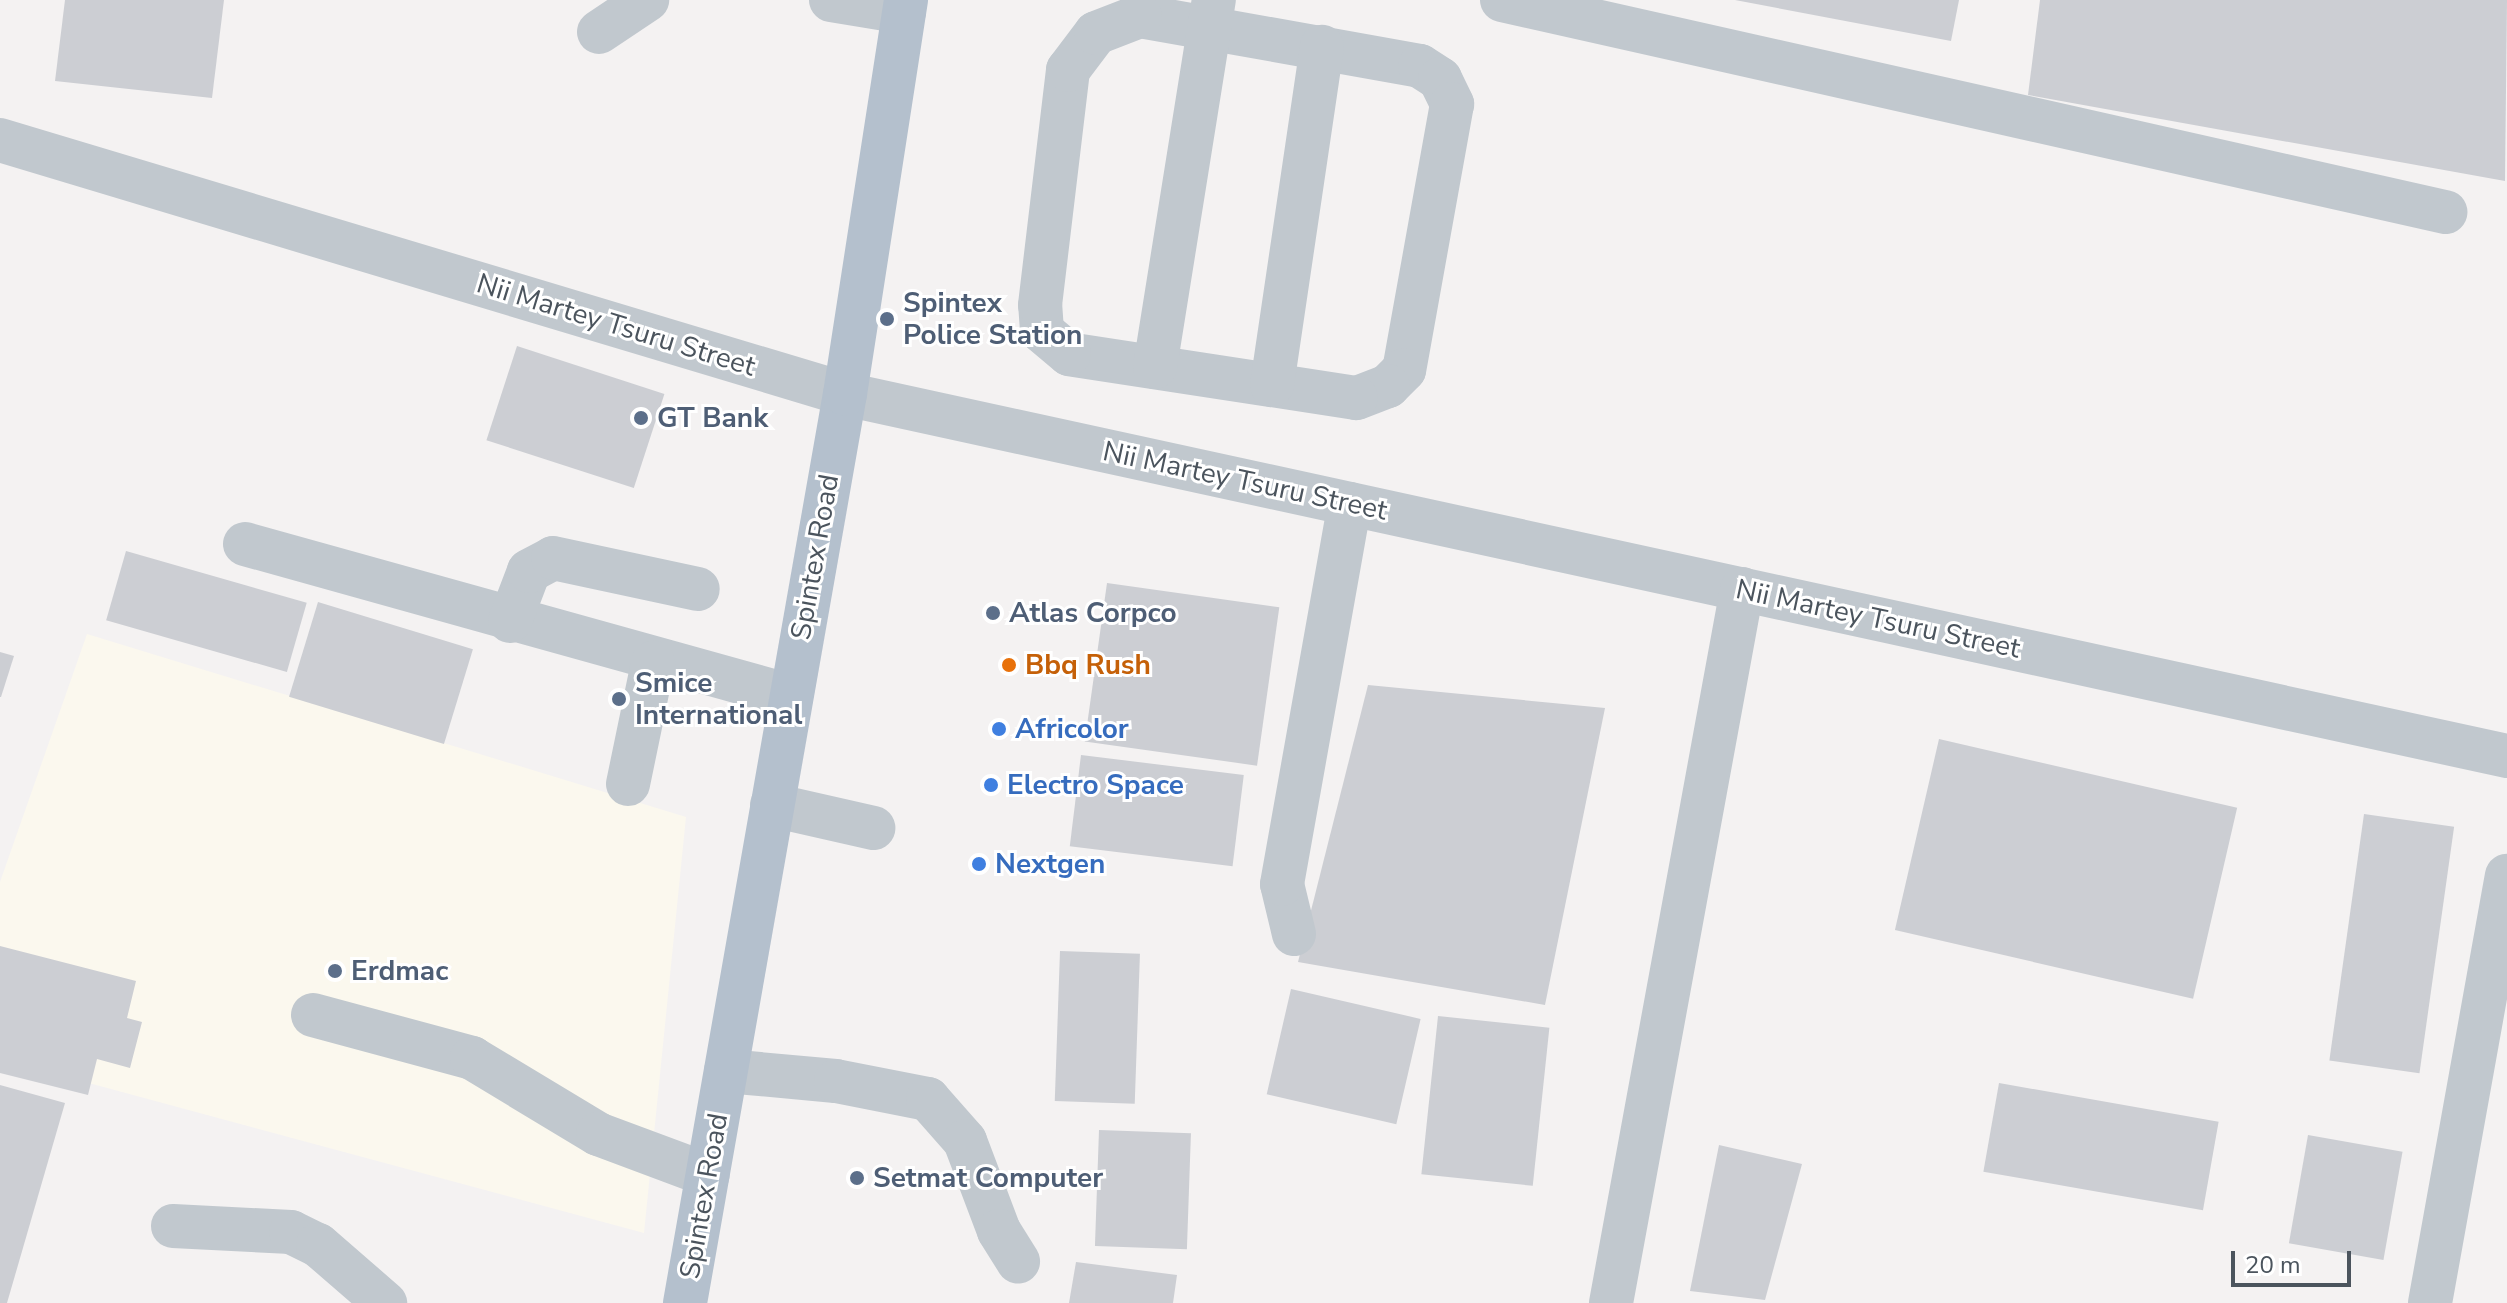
<!DOCTYPE html>
<html>
<head>
<meta charset="utf-8">
<style>
	body { margin:0 }
	#map { position:relative; width:2507px; height:1303px; overflow:hidden; background:#f4f2f2; font-family:"Nunito Sans",sans-serif }
	div>[style] { position:absolute }
	.commercial>* { inset:0; background:#fbf8ee }
	.building>* { inset:0; background:#ccced3; transform-origin:0 0 }
	.minor>* { height:44px; margin:-22px; padding:0 22px; transform-origin:22px; border-radius:22px; background:#c1c8ce }
	.major>* { height:44px; margin:-22px; padding:0 22px; transform-origin:22px; border-radius:22px; background:#b4c0cd }
	.dots>* { width:22px; height:22px; translate:-50% -50%; box-sizing:border-box; border:4px solid #fff; border-radius:50% }
	span { translate:-50% -50%; white-space:nowrap; text-align:center; line-height:1.15; -webkit-text-stroke:6px #fff; paint-order:stroke }
	.service-label { font-size:28px; color:#4e5e75; font-weight:700 }
	.left { translate:0 -50%; text-align:left }
	.street-label { font-size:28px; color:#4b545d }
	.food-label { font-size:28px; color:#c56008; font-weight:700 }
	.shop-label { font-size:28px; color:#366cbe; font-weight:700 }
	.scale { position:absolute; left:2231px; top:1251px; width:120px; height:36px; box-sizing:border-box; border:4px solid #4b545d; border-top:0; padding-left:10px; font-size:24px; line-height:28px; white-space:nowrap; color:#4b545d; -webkit-text-stroke:6px #fff; paint-order:stroke }
</style>
</head>
<body>
<div id="map">
	<div class="commercial">
		<div style="clip-path:polygon(87px 634px,686px 817px,644px 1233px,0 1059px,0 882px)"></div>
	</div>
	<div class="building">
		<div style="clip-path:polygon(65px 0,224px 0,212px 98px,55px 81px)"></div>
		<div style="clip-path:polygon(1735px 0,1959px 0,1951px 41px)"></div>
		<div style="clip-path:polygon(2040px 0,2507px 0,2505px 181px,2028px 95px)"></div>
		<div style="left:517px;top:346px;width:155px;height:99px;rotate:18deg"></div>
		<div style="left:126px;top:551px;width:188px;height:72px;rotate:16deg"></div>
		<div style="left:1107px;top:583px;width:174px;height:160px;rotate:8deg"></div>
		<div style="left:318px;top:602px;width:162px;height:99px;rotate:17deg"></div>
		<div style="clip-path:polygon(0 652px,14px 656px,1px 697px,0 697px)"></div>
		<div style="clip-path:polygon(1368px 685px,1605px 708px,1545px 1005px,1298px 962px)"></div>
		<div style="left:1939px;top:739px;width:306px;height:196px;rotate:13deg"></div>
		<div style="left:1081px;top:755px;width:164px;height:92px;rotate:7deg"></div>
		<div style="left:2364px;top:814px;width:91px;height:249px;rotate:8deg"></div>
		<div style="clip-path:polygon(0 946px,136px 981px,127px 1018px,142px 1022px,130px 1068px,97px 1059px,88px 1095px,0 1073px)"></div>
		<div style="left:1060px;top:951px;width:80px;height:150px;rotate:2deg"></div>
		<div style="left:1291px;top:989px;width:133px;height:108px;rotate:13deg"></div>
		<div style="left:1438px;top:1016px;width:112px;height:159px;rotate:6deg"></div>
		<div style="left:1999px;top:1083px;width:223px;height:90px;rotate:10deg"></div>
		<div style="clip-path:polygon(0 1085px,65px 1103px,7px 1303px,0 1303px)"></div>
		<div style="left:1099px;top:1130px;width:92px;height:116px;rotate:2deg"></div>
		<div style="left:2308px;top:1135px;width:96px;height:110px;rotate:10deg"></div>
		<div style="clip-path:polygon(1719px 1145px,1802px 1164px,1765px 1300px,1690px 1291px)"></div>
		<div style="clip-path:polygon(1076px 1262px,1177px 1275px,1173px 1303px,1069px 1303px)"></div>
	</div>
	<div class="minor">
		<div style="left:831px;top:0;width:74px;rotate:9.3deg"></div>
		<div style="left:1502px;top:0;width:967px;rotate:12.67deg"></div>
		<div style="left:1140px;top:16px;width:284px;rotate:10.1deg"></div>
		<div style="left:1420px;top:66px;width:24px;rotate:33deg"></div>
		<div style="left:1440px;top:79px;width:28px;rotate:64deg"></div>
		<div style="left:1452px;top:104px;width:270px;rotate:100.2deg"></div>
		<div style="left:1404px;top:370px;width:23px;rotate:135deg"></div>
		<div style="left:1388px;top:386px;width:34px;rotate:159deg"></div>
		<div style="left:1356px;top:398px;width:290px;rotate:-171.3deg"></div>
		<div style="left:1069px;top:354px;width:35px;rotate:-140deg"></div>
		<div style="left:1042px;top:331px;width:26px;rotate:-94deg"></div>
		<div style="left:1040px;top:305px;width:237px;rotate:-83.2deg"></div>
		<div style="left:1068px;top:70px;width:46px;rotate:-52.9deg"></div>
		<div style="left:1096px;top:33px;width:47px;rotate:-21.1deg"></div>
		<div style="left:599px;top:32px;width:58px;rotate:-33.7deg"></div>
		<div style="left:0;top:140px;width:882px;rotate:16.73deg"></div>
		<div style="left:845px;top:394px;width:1701px;rotate:12.29deg"></div>
		<div style="left:1155px;top:367px;width:372px;rotate:-80.9deg"></div>
		<div style="left:1272px;top:385px;width:342px;rotate:-81.6deg"></div>
		<div style="left:245px;top:544px;width:566px;rotate:15.58deg"></div>
		<div style="left:510px;top:621px;width:53px;rotate:-69.2deg"></div>
		<div style="left:529px;top:571px;width:27px;rotate:-28deg"></div>
		<div style="left:553px;top:558px;width:148px;rotate:12.1deg"></div>
		<div style="left:628px;top:784px;width:124px;rotate:-78.3deg"></div>
		<div style="left:772px;top:805px;width:104px;rotate:12.8deg"></div>
		<div style="left:1294px;top:934px;width:51px;rotate:-103.5deg"></div>
		<div style="left:1282px;top:884px;width:386px;rotate:-79.9deg"></div>
		<div style="left:313px;top:1015px;width:165px;rotate:15.1deg"></div>
		<div style="left:472px;top:1058px;width:147px;rotate:31.1deg"></div>
		<div style="left:598px;top:1134px;width:117px;rotate:20.4deg"></div>
		<div style="left:726px;top:1071px;width:110px;rotate:5.2deg"></div>
		<div style="left:836px;top:1081px;width:94px;rotate:11.1deg"></div>
		<div style="left:928px;top:1099px;width:56px;rotate:48.6deg"></div>
		<div style="left:965px;top:1141px;width:96px;rotate:69.3deg"></div>
		<div style="left:999px;top:1231px;width:36px;rotate:58deg"></div>
		<div style="left:173px;top:1226px;width:118px;rotate:2.9deg"></div>
		<div style="left:291px;top:1232px;width:30px;rotate:26deg"></div>
		<div style="left:318px;top:1245px;width:89px;rotate:40.9deg"></div>
		<div style="left:1611px;top:1303px;width:726px;rotate:-79.6deg"></div>
		<div style="left:2430px;top:1303px;width:434px;rotate:-79.8deg"></div>
	</div>
	<div class="major">
		<div style="left:685px;top:1303px;width:923px;rotate:-80.02deg"></div>
		<div style="left:845px;top:394px;width:399px;rotate:-81.2deg"></div>
	</div>
	<div class="dots">
		<div style="left:887px;top:319px;background:#5c6f8a"></div>
		<div style="left:641px;top:418px;background:#5c6f8a"></div>
		<div style="left:993px;top:613px;background:#5c6f8a"></div>
		<div style="left:1009px;top:665px;background:#e8710a"></div>
		<div style="left:619px;top:699px;background:#5c6f8a"></div>
		<div style="left:999px;top:729px;background:#3f7fe0"></div>
		<div style="left:991px;top:785px;background:#3f7fe0"></div>
		<div style="left:979px;top:864px;background:#3f7fe0"></div>
		<div style="left:335px;top:971px;background:#5c6f8a"></div>
		<div style="left:857px;top:1178px;background:#5c6f8a"></div>
	</div>
	<div class="service-label">
		<span class="left" style="left:903px;top:319px">Spintex<br>Police Station</span>
		<span class="left" style="left:657px;top:418px">GT Bank</span>
		<span class="left" style="left:1009px;top:613px">Atlas Corpco</span>
		<span class="left" style="left:635px;top:699px">Smice<br>International</span>
		<span class="left" style="left:351px;top:971px">Erdmac</span>
		<span class="left" style="left:873px;top:1178px">Setmat Computer</span>
	</div>
	<div class="street-label">
		<span style="left:616px;top:325px;rotate:17deg">Nii Martey Tsuru Street</span>
		<span style="left:1245px;top:481px;rotate:12deg">Nii Martey Tsuru Street</span>
		<span style="left:815px;top:557px;rotate:-80deg">Spintex Road</span>
		<span style="left:1878px;top:619px;rotate:12deg">Nii Martey Tsuru Street</span>
		<span style="left:704px;top:1196px;rotate:-80deg">Spintex Road</span>
	</div>
	<div class="food-label">
		<span class="left" style="left:1025px;top:665px">Bbq Rush</span>
	</div>
	<div class="shop-label">
		<span class="left" style="left:1015px;top:729px">Africolor</span>
		<span class="left" style="left:1007px;top:785px">Electro Space</span>
		<span class="left" style="left:995px;top:864px">Nextgen</span>
	</div>
	<div class="scale">20 m</div>
</div>
</body>
</html>
